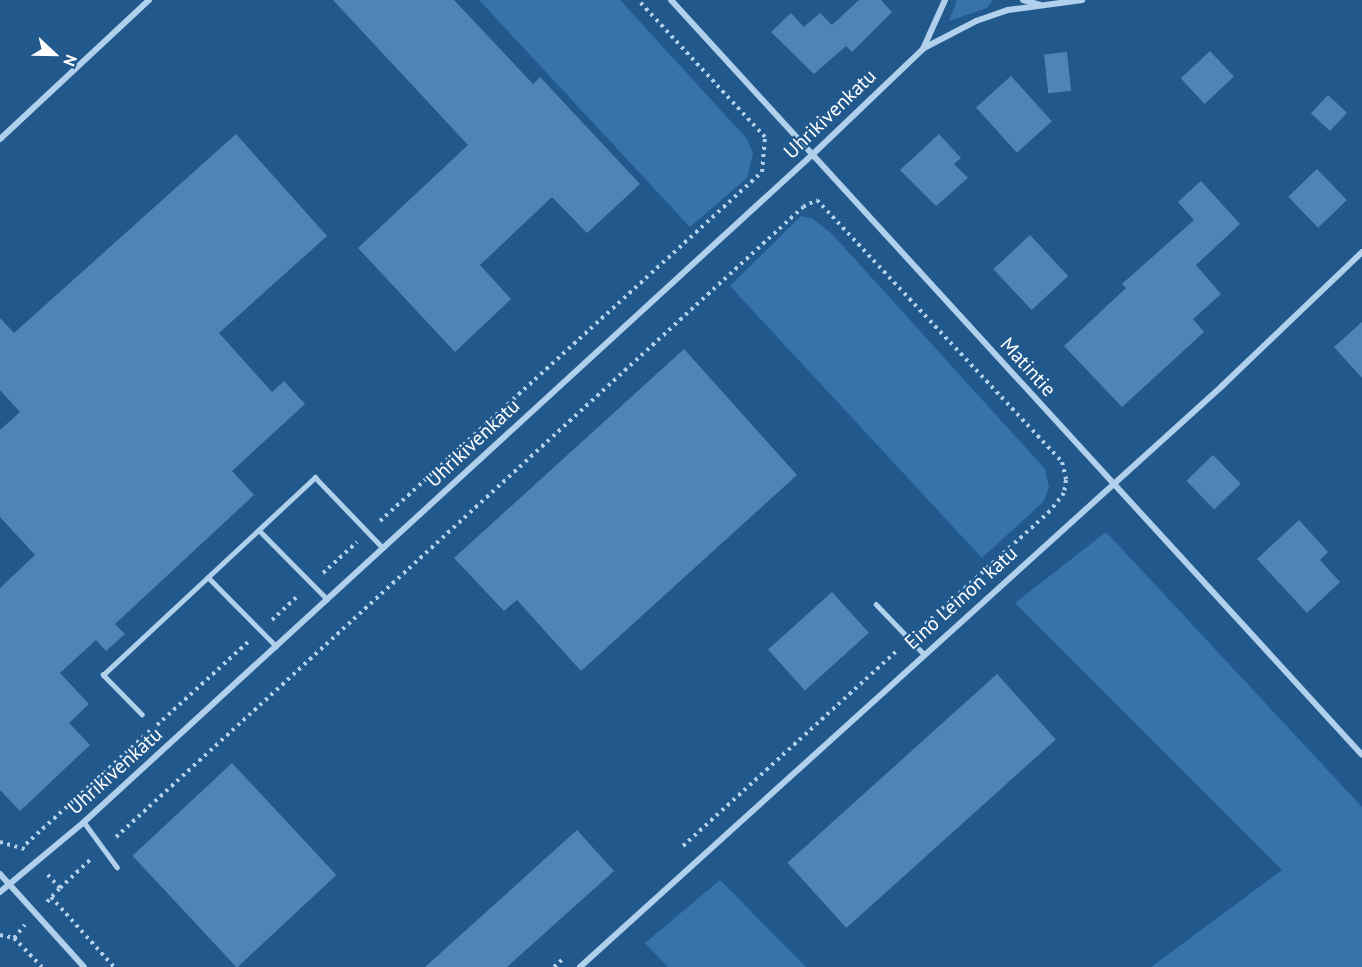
<!DOCTYPE html>
<html>
<head>
<meta charset="utf-8">
<style>
	body { margin:0 }
	#map { position:relative; width:1362px; height:967px; overflow:hidden; background:#22598d; font-family:"PT Sans",sans-serif }
	div>[style] { position:absolute }
	.green>* { inset:0; background:#3673aa }
	.building>* { inset:0; background:#4f85b6; transform-origin:0 0 }
	.path>* { height:4px; margin-top:-2px; transform-origin:0; background:repeating-linear-gradient(90deg,#b1d0eb 0 3px,transparent 0 7.5px) }
	.service>* { height:4.5px; margin:-2.25px; padding:0 2.25px; transform-origin:2.25px; border-radius:2.25px; background:#b1d0eb }
	.minor>* { height:6px; margin:-3px; padding:0 3px; transform-origin:3px; border-radius:3px; background:#b1d0eb }
	span { translate:-50% -50%; white-space:nowrap; text-align:center; line-height:1.15; -webkit-text-stroke:4.5px #22598d; paint-order:stroke }
	.street-label { font-size:20px; color:#fff }
	.north { position:absolute; left:24px; top:24px; width:60px; height:60px; -webkit-text-stroke:4px #22598d; paint-order:stroke; rotate:112deg; font-size:16px; font-weight:700; line-height:24px; text-align:center; color:#fff }
	.north::after { content:''; display:block; margin:auto; width:21px; height:27px; background:#fff; clip-path:polygon(50% 0,100% 100%,50% 72%,0 100%) }
</style>
</head>
<body>
<div id="map">
	<div class="green">
		<div style="clip-path:polygon(479px 0,620px 0,747px 139px,753px 154px,747px 178px,690px 227px)"></div>
		<div style="clip-path:polygon(957px 0,993px 0,987px 8px,949px 21px)"></div>
		<div style="clip-path:polygon(801px 216px,813px 219px,832px 234px,1045px 469px,1049px 488px,1043px 502px,982px 558px,730px 286px)"></div>
		<div style="clip-path:polygon(1106px 532px,1362px 807px,1362px 967px,1151px 967px,1282px 870px,1015px 603px)"></div>
		<div style="clip-path:polygon(720px 880px,806px 967px,668px 967px,645px 943px)"></div>
	</div>
	<div class="building">
		<div style="clip-path:polygon(333px 0,454px 0,533px 84px,540px 77px,640px 184px,587px 233px,552px 197px,480px 265px,511px 299px,455px 352px,358px 248px,468px 145px)"></div>
		<div style="clip-path:polygon(859px 0,881px 0,892px 12px,852px 52px,846px 46px,814px 74px,771px 32px,791px 13px,804px 27px,820px 13px,832px 25px)"></div>
		<div style="left:1210px;top:51px;width:35px;height:40px;rotate:47deg"></div>
		<div style="left:1067px;top:52px;width:39px;height:23px;rotate:84deg"></div>
		<div style="left:1011px;top:76px;width:61px;height:47px;rotate:48deg"></div>
		<div style="left:1328px;top:95px;width:26px;height:25px;rotate:43deg"></div>
		<div style="clip-path:polygon(236px 134px,327px 236px,219px 333px,272px 392px,284px 381px,305px 404px,232px 471px,254px 495px,115px 624px,125px 634px,106px 651px,96px 640px,60px 673px,89px 704px,69px 723px,90px 745px,20px 811px,0 790px,0 588px,35px 555px,0 517px,0 430px,20px 412px,0 390px,0 318px,14px 333px)"></div>
		<div style="clip-path:polygon(939px 134px,961px 158px,954px 164px,968px 178px,936px 206px,900px 170px)"></div>
		<div style="left:1317px;top:169px;width:43px;height:40px;rotate:46deg"></div>
		<div style="clip-path:polygon(1201px 181px,1240px 224px,1196px 265px,1221px 294px,1193px 319px,1204px 332px,1122px 407px,1064px 346px,1126px 288px,1122px 284px,1194px 220px,1178px 202px)"></div>
		<div style="left:1030px;top:235px;width:56px;height:50px;rotate:47deg"></div>
		<div style="clip-path:polygon(1362px 322px,1362px 378px,1334px 347px)"></div>
		<div style="clip-path:polygon(684px 349px,797px 475px,581px 671px,517px 600px,504px 611px,454px 558px)"></div>
		<div style="left:1213px;top:455px;width:40px;height:37px;rotate:46deg"></div>
		<div style="clip-path:polygon(1299px 520px,1328px 552px,1320px 560px,1340px 582px,1307px 613px,1257px 559px)"></div>
		<div style="left:832px;top:592px;width:55px;height:86px;rotate:48deg"></div>
		<div style="left:997px;top:674px;width:88px;height:282px;rotate:48deg"></div>
		<div style="left:232px;top:763px;width:153px;height:136px;rotate:47deg"></div>
		<div style="clip-path:polygon(577px 830px,614px 871px,507px 967px,425px 967px)"></div>
	</div>
	<div class="path">
		<div style="left:380px;top:521px;width:517px;rotate:-42.42deg"></div>
		<div style="left:762px;top:172px;width:35px;rotate:-85deg"></div>
		<div style="left:765px;top:137px;width:187px;rotate:-132.8deg"></div>
		<div style="left:323px;top:573px;width:46px;rotate:-42.4deg"></div>
		<div style="left:272px;top:620px;width:37px;rotate:-43deg"></div>
		<div style="left:157px;top:725px;width:125px;rotate:-42.4deg"></div>
		<div style="left:116px;top:837px;width:932px;rotate:-42.52deg"></div>
		<div style="left:803px;top:207px;width:16px;rotate:-27deg"></div>
		<div style="left:817px;top:200px;width:359px;rotate:46.9deg"></div>
		<div style="left:1062px;top:462px;width:18px;rotate:77deg"></div>
		<div style="left:1066px;top:480px;width:13px;rotate:99deg"></div>
		<div style="left:1064px;top:493px;width:23px;rotate:128deg"></div>
		<div style="left:1050px;top:511px;width:173px;rotate:137.8deg"></div>
		<div style="left:0;top:842px;width:26px;rotate:16deg"></div>
		<div style="left:26px;top:844px;width:169px;rotate:-42.4deg"></div>
		<div style="left:683px;top:846px;width:292px;rotate:-42.4deg"></div>
		<div style="left:60px;top:888px;width:44px;rotate:-43.2deg"></div>
		<div style="left:51px;top:897px;width:94px;rotate:48deg"></div>
		<div style="left:47px;top:902px;width:19px;rotate:-47deg"></div>
		<div style="left:60px;top:888px;width:18px;rotate:-133deg"></div>
		<div style="left:0;top:935px;width:14px;rotate:12deg"></div>
		<div style="left:14px;top:938px;width:40px;rotate:46deg"></div>
		<div style="left:14px;top:938px;width:17px;rotate:-50deg"></div>
		<div style="left:554px;top:967px;width:13px;rotate:-42deg"></div>
	</div>
	<div class="service">
		<div style="left:259px;top:530px;width:97px;rotate:45.4deg"></div>
		<div style="left:208px;top:577px;width:97px;rotate:45.4deg"></div>
		<div style="left:876px;top:604px;width:69px;rotate:46.2deg"></div>
		<div style="left:142px;top:715px;width:56px;rotate:-134.3deg"></div>
		<div style="left:103px;top:675px;width:290px;rotate:-43deg"></div>
		<div style="left:315px;top:477px;width:98px;rotate:46.2deg"></div>
		<div style="left:84px;top:822px;width:56px;rotate:53.7deg"></div>
	</div>
	<div class="minor">
		<div style="left:671px;top:0;width:1023px;rotate:47.53deg"></div>
		<div style="left:1023px;top:0;width:18px;rotate:16deg"></div>
		<div style="left:924px;top:48px;width:59px;rotate:-27.4deg"></div>
		<div style="left:976px;top:21px;width:34px;rotate:-19deg"></div>
		<div style="left:1008px;top:10px;width:75px;rotate:-7.7deg"></div>
		<div style="left:0;top:139px;width:204px;rotate:-43deg"></div>
		<div style="left:0;top:874px;width:125px;rotate:47.9deg"></div>
		<div style="left:0;top:892px;width:109px;rotate:-39.8deg"></div>
		<div style="left:84px;top:822px;width:987px;rotate:-42.5deg"></div>
		<div style="left:812px;top:155px;width:153px;rotate:-43.7deg"></div>
		<div style="left:923px;top:49px;width:54px;rotate:-65.8deg"></div>
		<div style="left:580px;top:967px;width:866px;rotate:-42.14deg"></div>
		<div style="left:1222px;top:386px;width:194px;rotate:-43.7deg"></div>
	</div>
	<div class="street-label">
		<span style="left:830px;top:114px;rotate:-44deg">Uhrikivenkatu</span>
		<span style="left:1028px;top:367px;rotate:48deg">Matintie</span>
		<span style="left:473px;top:443px;rotate:-43deg">Uhrikivenkatu</span>
		<span style="left:961px;top:598px;rotate:-42deg">Eino Leinon katu</span>
		<span style="left:115px;top:771px;rotate:-42deg">Uhrikivenkatu</span>
	</div>
	<div class="north">N</div>
</div>
</body>
</html>
